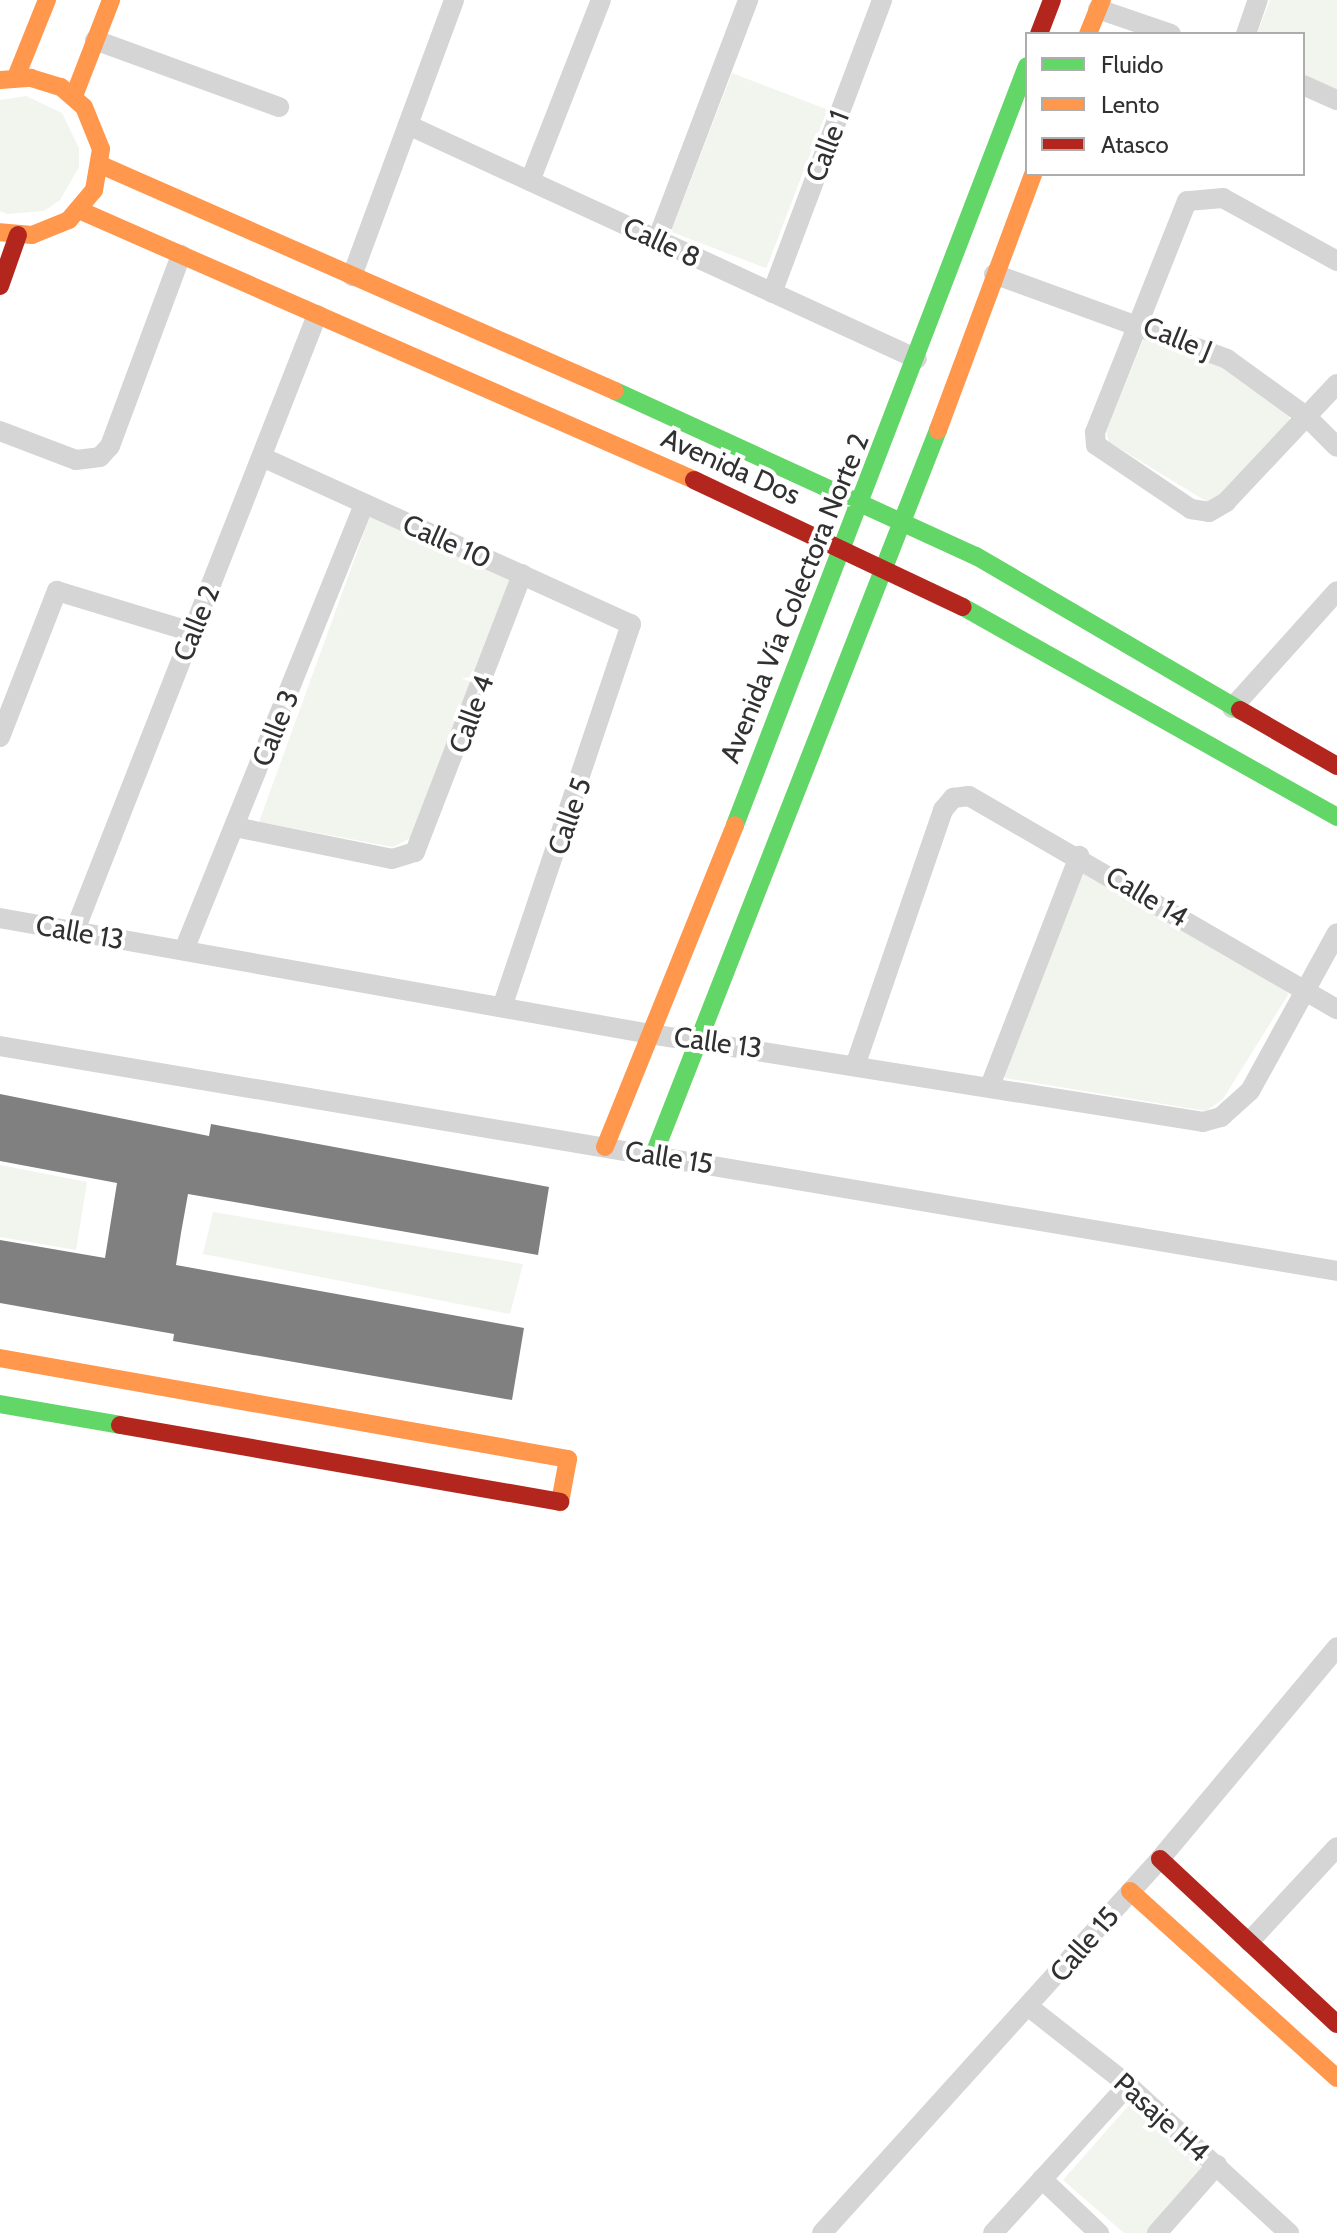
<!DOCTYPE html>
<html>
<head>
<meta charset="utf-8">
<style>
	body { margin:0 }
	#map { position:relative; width:1337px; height:2233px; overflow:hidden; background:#fff; font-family:Cabin,sans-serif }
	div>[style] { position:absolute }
	.green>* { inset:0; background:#f1f5ee; transform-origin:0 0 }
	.building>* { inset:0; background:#808080 }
	.street>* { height:20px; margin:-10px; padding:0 10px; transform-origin:10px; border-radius:10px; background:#d5d5d5 }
	.fast>* { height:18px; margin:-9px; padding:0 9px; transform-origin:9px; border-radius:9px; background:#63d668 }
	.slow>* { height:18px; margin:-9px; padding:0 9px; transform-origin:9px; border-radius:9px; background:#ff974d }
	.jam>* { height:18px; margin:-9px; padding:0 9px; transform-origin:9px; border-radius:9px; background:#b3261e }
	span { translate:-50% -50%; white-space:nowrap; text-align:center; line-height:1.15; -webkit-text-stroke:8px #fff; paint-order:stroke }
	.street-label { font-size:28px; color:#313131 }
	.legend { position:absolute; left:1025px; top:32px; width:280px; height:144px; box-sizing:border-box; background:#fff; border:2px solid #adadad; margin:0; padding:10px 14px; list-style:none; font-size:24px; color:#313131 }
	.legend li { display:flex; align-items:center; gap:16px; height:40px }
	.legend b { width:40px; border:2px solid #adadad }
</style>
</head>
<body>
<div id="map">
	<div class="green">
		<div style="clip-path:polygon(1270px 0,1337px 0,1337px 90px,1303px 75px,1303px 34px,1257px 34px)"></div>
		<div style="left:732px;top:73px;width:102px;height:170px;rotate:21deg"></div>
		<div style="clip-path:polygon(26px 96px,62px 113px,79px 148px,79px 167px,60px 200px,44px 211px,7px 214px,0 211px,0 100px)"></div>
		<div style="clip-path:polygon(1144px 338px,1220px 364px,1288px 411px,1290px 424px,1218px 502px,1209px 503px,1109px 442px,1106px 431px)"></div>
		<div style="clip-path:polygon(373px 508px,510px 581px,414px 836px,393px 847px,259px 822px)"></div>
		<div style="clip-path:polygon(1096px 871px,1286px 983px,1288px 995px,1223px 1099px,1206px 1111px,1005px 1078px,1004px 1068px,1081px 875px)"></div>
		<div style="clip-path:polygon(0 1165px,87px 1182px,76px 1250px,0 1237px)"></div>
		<div style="clip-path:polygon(213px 1212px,523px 1264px,510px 1314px,203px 1254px)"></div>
		<div style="clip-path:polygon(1129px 2105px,1205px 2170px,1149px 2233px,1124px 2233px,1063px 2180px)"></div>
	</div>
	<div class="building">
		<div style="clip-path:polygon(0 1094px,209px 1136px,211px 1124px,549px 1187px,538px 1255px,188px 1194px,181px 1233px,176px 1265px,524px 1328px,512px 1400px,173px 1341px,174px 1334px,0 1303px,0 1240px,105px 1258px,117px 1183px,0 1161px)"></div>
	</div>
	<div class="street">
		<div style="left:1098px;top:9px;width:77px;rotate:18.9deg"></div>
		<div style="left:1246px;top:34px;width:36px;rotate:-71deg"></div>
		<div style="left:95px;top:40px;width:196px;rotate:20deg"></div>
		<div style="left:1303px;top:85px;width:37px;rotate:24deg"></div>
		<div style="left:408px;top:125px;width:560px;rotate:24.69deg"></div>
		<div style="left:530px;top:181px;width:194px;rotate:-68.6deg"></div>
		<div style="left:657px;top:240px;width:257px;rotate:-69.2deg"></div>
		<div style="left:1337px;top:261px;width:130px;rotate:-151.1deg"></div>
		<div style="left:1223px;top:198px;width:36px;rotate:175deg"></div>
		<div style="left:1187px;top:201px;width:249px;rotate:111.7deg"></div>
		<div style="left:1095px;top:432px;width:13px;rotate:86deg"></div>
		<div style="left:1096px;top:445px;width:115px;rotate:34deg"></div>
		<div style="left:1191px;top:509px;width:18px;rotate:9deg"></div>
		<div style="left:1209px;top:512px;width:20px;rotate:-30deg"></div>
		<div style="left:1226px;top:502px;width:162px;rotate:-46.8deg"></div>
		<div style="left:994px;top:274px;width:248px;rotate:20deg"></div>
		<div style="left:1227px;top:359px;width:99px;rotate:35.9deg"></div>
		<div style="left:1307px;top:417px;width:42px;rotate:45deg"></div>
		<div style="left:352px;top:276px;width:294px;rotate:-69.7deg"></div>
		<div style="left:772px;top:293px;width:313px;rotate:-69.4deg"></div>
		<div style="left:0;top:431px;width:81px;rotate:20.9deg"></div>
		<div style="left:76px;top:460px;width:24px;rotate:-7deg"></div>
		<div style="left:100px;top:457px;width:15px;rotate:-48deg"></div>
		<div style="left:110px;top:446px;width:204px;rotate:-69.6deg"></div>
		<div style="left:262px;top:457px;width:405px;rotate:24.4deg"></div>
		<div style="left:631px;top:624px;width:404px;rotate:108.6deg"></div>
		<div style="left:1232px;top:708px;width:157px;rotate:-48.1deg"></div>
		<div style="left:0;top:737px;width:157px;rotate:-68.7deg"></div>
		<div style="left:57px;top:591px;width:141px;rotate:16.9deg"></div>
		<div style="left:235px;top:827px;width:160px;rotate:11.5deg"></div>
		<div style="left:392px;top:859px;width:24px;rotate:-17deg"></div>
		<div style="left:415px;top:852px;width:298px;rotate:-68.9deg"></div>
		<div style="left:0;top:918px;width:660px;rotate:10.12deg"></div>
		<div style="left:650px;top:1034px;width:560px;rotate:9.04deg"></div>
		<div style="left:1203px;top:1122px;width:19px;rotate:-16deg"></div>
		<div style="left:1221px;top:1117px;width:39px;rotate:-42deg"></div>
		<div style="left:1250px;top:1091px;width:180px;rotate:-61.2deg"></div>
		<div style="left:75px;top:930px;width:661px;rotate:-68.52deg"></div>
		<div style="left:184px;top:950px;width:481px;rotate:-68deg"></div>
		<div style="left:0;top:1046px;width:1356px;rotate:9.55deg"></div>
		<div style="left:856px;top:1063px;width:268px;rotate:-71deg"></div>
		<div style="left:943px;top:810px;width:16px;rotate:-50deg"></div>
		<div style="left:953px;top:798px;width:16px;rotate:-7deg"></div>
		<div style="left:969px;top:796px;width:425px;rotate:30.1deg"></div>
		<div style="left:990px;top:1086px;width:247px;rotate:-68.8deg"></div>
		<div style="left:1249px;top:1942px;width:129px;rotate:-47.2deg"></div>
		<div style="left:1029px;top:2007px;width:126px;rotate:38.2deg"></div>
		<div style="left:1128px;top:2085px;width:219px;rotate:42.6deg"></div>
		<div style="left:1042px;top:2179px;width:79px;rotate:43.5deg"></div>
		<div style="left:822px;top:2233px;width:504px;rotate:-47.89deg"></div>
		<div style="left:1160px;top:1859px;width:276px;rotate:-50.1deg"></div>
		<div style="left:993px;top:2233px;width:200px;rotate:-47.6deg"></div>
		<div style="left:1157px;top:2233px;width:91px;rotate:-48.6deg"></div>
	</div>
	<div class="fast">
		<div style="left:615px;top:391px;width:397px;rotate:24.6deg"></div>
		<div style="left:976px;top:556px;width:306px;rotate:30.3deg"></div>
		<div style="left:963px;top:607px;width:429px;rotate:29.3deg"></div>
		<div style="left:735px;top:825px;width:813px;rotate:-68.96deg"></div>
		<div style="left:654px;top:1154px;width:778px;rotate:-68.58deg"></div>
		<div style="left:0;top:1404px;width:122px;rotate:9.9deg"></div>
	</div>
	<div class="slow">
		<div style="left:1088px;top:34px;width:37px;rotate:-68deg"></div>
		<div style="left:16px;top:77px;width:83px;rotate:-68.1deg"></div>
		<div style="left:0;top:80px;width:31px;rotate:-4deg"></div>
		<div style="left:31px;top:78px;width:31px;rotate:17deg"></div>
		<div style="left:61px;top:87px;width:30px;rotate:41deg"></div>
		<div style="left:84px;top:107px;width:45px;rotate:68deg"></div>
		<div style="left:101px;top:149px;width:42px;rotate:99.7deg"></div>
		<div style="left:94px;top:190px;width:39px;rotate:130deg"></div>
		<div style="left:69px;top:220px;width:40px;rotate:158deg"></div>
		<div style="left:32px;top:235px;width:32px;rotate:-175deg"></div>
		<div style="left:74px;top:96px;width:103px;rotate:-68.9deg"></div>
		<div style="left:101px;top:165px;width:561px;rotate:23.73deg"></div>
		<div style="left:79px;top:210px;width:672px;rotate:23.7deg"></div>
		<div style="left:938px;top:430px;width:273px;rotate:-69.6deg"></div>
		<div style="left:605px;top:1147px;width:347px;rotate:-68deg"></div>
		<div style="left:0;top:1358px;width:577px;rotate:10.08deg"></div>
		<div style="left:568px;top:1459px;width:44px;rotate:100.5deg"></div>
		<div style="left:1130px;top:1891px;width:279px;rotate:42.1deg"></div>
	</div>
	<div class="jam">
		<div style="left:1039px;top:34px;width:36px;rotate:-69deg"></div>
		<div style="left:0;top:286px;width:54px;rotate:-70.6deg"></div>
		<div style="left:694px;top:480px;width:297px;rotate:25.3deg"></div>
		<div style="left:1240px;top:710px;width:112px;rotate:30deg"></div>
		<div style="left:120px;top:1425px;width:447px;rotate:9.9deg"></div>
		<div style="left:1160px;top:1859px;width:242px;rotate:43deg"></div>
	</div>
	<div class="street-label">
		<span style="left:827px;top:146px;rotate:-69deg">Calle 1</span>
		<span style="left:662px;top:242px;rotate:25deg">Calle 8</span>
		<span style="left:1178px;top:338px;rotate:22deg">Calle J</span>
		<span style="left:731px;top:466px;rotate:24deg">Avenida Dos</span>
		<span style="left:447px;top:541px;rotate:24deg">Calle 10</span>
		<span style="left:794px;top:598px;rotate:-68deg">Avenida Vía Colectora Norte 2</span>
		<span style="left:196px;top:623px;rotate:-68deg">Calle 2</span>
		<span style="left:471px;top:714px;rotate:-70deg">Calle 4</span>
		<span style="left:275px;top:728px;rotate:-68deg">Calle 3</span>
		<span style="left:569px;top:816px;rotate:-71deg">Calle 5</span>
		<span style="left:1147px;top:896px;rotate:31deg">Calle 14</span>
		<span style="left:80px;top:932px;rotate:10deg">Calle 13</span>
		<span style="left:718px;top:1042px;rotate:8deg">Calle 13</span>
		<span style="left:669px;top:1157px;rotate:9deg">Calle 15</span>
		<span style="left:1084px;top:1944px;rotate:-49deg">Calle 15</span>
		<span style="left:1162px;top:2117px;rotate:42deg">Pasaje H4</span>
	</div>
	<ul class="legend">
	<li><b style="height:10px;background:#63d668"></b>Fluido</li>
	<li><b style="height:10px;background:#ff974d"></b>Lento</li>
	<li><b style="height:10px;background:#b3261e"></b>Atasco</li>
	</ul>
</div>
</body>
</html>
